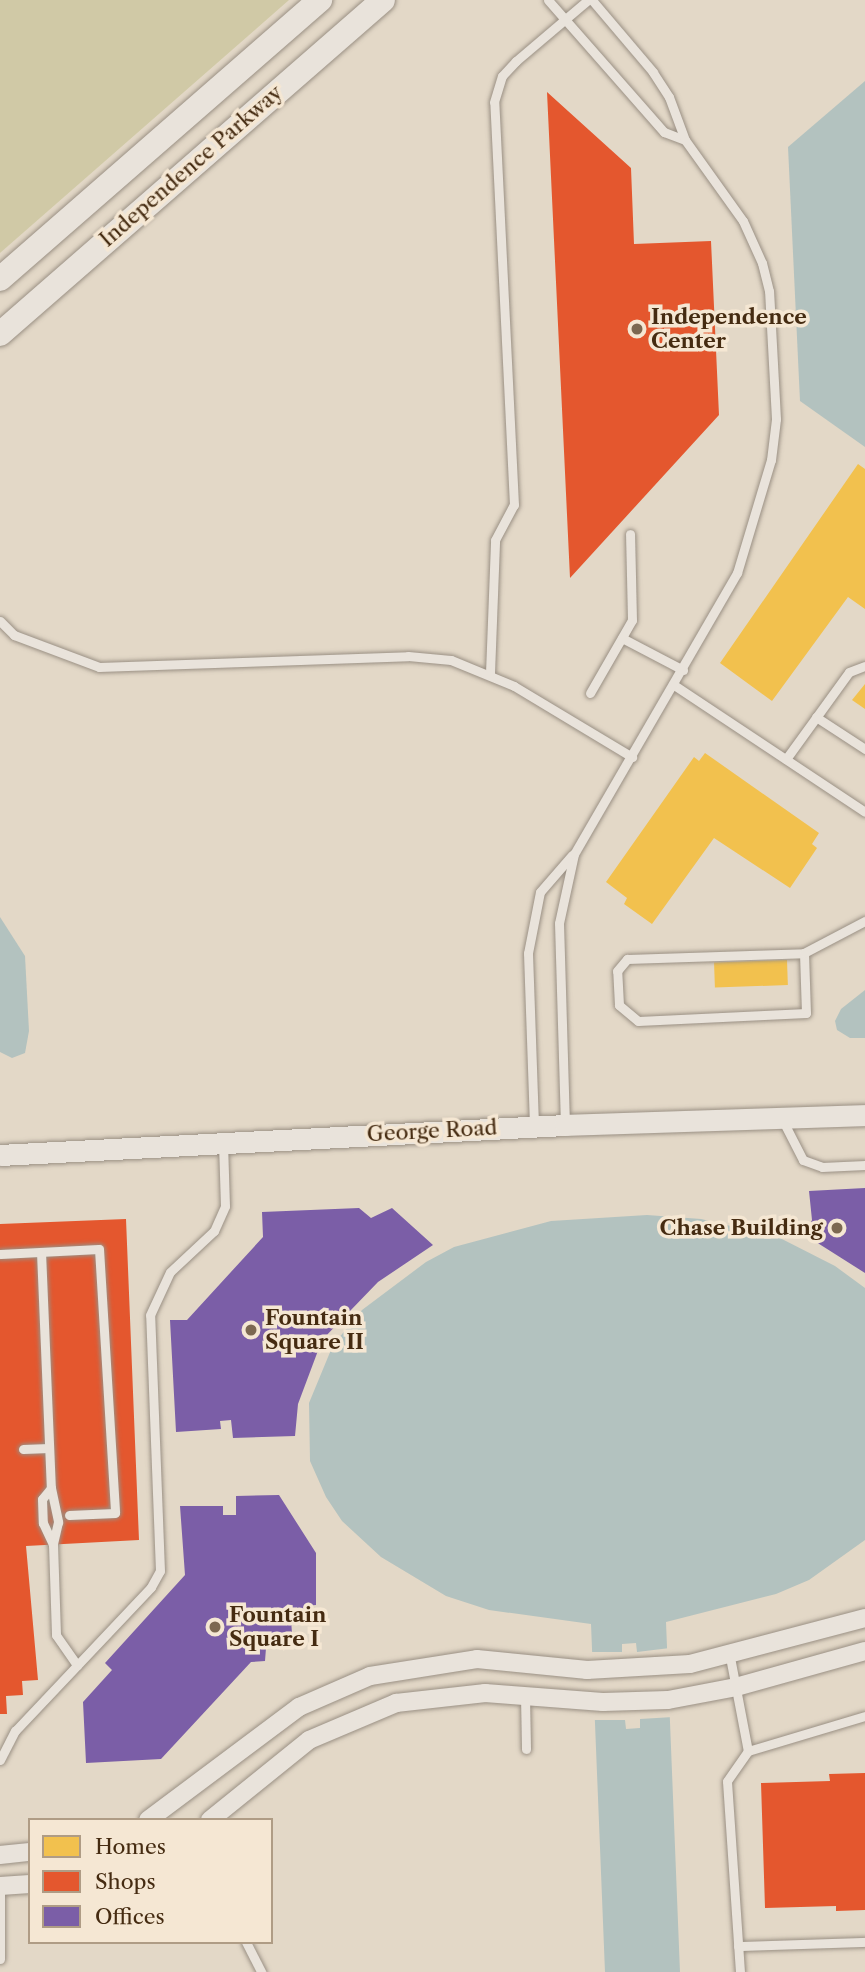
<!DOCTYPE html>
<html>
<head>
<meta charset="utf-8">
<style>
	body { margin:0 }
	#map { position:relative; width:865px; height:1972px; overflow:hidden; background:#e3d8c7; font-family:"Libre Caslon Text",serif }
	div>[style] { position:absolute }
	.green>* { inset:0; background:#d0c9a6 }
	.water>* { inset:0; background:#b3c2bf }
	.pier>* { inset:0; background:#e3d8c7 }
	.homes>* { inset:0; background:#f2c14e; transform-origin:0 0 }
	.shops>* { inset:0; background:#e4572e }
	.offices>* { inset:0; background:#7b5ea7 }
	.roads { filter:drop-shadow(0 0 2px #9a9084) drop-shadow(0 0 2px #9a9084) }
	.service>* { height:9px; margin:-4.5px; padding:0 4.5px; transform-origin:4.5px; border-radius:4.5px; background:#e9e3db }
	.minor>* { height:18px; margin:-9px; padding:0 9px; transform-origin:9px; border-radius:9px; background:#e9e3db }
	.tertiary>* { height:21px; margin:-10.5px; padding:0 10.5px; transform-origin:10.5px; border-radius:10.5px; background:#e9e3db }
	.secondary>* { height:24px; margin:-12px; padding:0 12px; transform-origin:12px; border-radius:12px; background:#e9e3db }
	.dots>* { width:19px; height:19px; translate:-50% -50%; box-sizing:border-box; border:4px solid #f5e7d3; border-radius:50% }
	span { translate:-50% -50%; white-space:nowrap; text-align:center; line-height:1.15; -webkit-text-stroke:7px #f5e7d3; paint-order:stroke }
	.street-label { font-size:21px; color:#452b11 }
	.poi-label { font-size:21px; color:#452b11; font-weight:700 }
	.left { translate:0 -50%; text-align:left }
	.right { translate:-100% -50%; text-align:right }
	.legend { position:absolute; left:28px; top:1818px; width:245px; height:126px; box-sizing:border-box; background:#f5e7d3; border:2px solid #af9c85; margin:0; padding:9px 12px; list-style:none; font-size:21px; color:#452b11 }
	.legend li { display:flex; align-items:center; gap:14px; height:35px }
	.legend b { width:35px; border:2px solid #af9c85 }
</style>
</head>
<body>
<div id="map">
	<div class="green">
		<div style="clip-path:polygon(0 0,289px 0,0 253px)"></div>
	</div>
	<div class="water">
		<div style="clip-path:polygon(865px 81px,865px 447px,800px 401px,788px 147px)"></div>
		<div style="clip-path:polygon(0 917px,25px 956px,29px 1031px,25px 1053px,12px 1058px,0 1052px)"></div>
		<div style="clip-path:polygon(865px 990px,865px 1038px,850px 1038px,837px 1030px,835px 1021px,841px 1009px)"></div>
		<div style="clip-path:polygon(647px 1215px,701px 1219px,778px 1237px,835px 1266px,865px 1288px,865px 1540px,809px 1580px,776px 1594px,666px 1622px,680px 1972px,605px 1972px,591px 1624px,489px 1610px,446px 1596px,381px 1557px,342px 1521px,326px 1497px,310px 1461px,309px 1403px,333px 1345px,362px 1310px,426px 1262px,454px 1247px,551px 1221px)"></div>
	</div>
	<div class="pier">
		<div style="clip-path:polygon(636px 1643px,637px 1652px,670px 1648px,673px 1717px,640px 1719px,640px 1728px,626px 1729px,625px 1720px,591px 1720px,589px 1652px,622px 1652px,622px 1644px)"></div>
	</div>
	<div class="homes">
		<div style="clip-path:polygon(858px 464px,865px 469px,865px 609px,848px 597px,772px 701px,720px 663px)"></div>
		<div style="clip-path:polygon(865px 684px,865px 709px,852px 700px)"></div>
		<div style="clip-path:polygon(705px 753px,819px 833px,812px 844px,817px 848px,790px 888px,714px 838px,652px 924px,624px 904px,627px 898px,606px 882px,694px 757px,699px 761px)"></div>
		<div style="left:787px;top:960px;width:25px;height:73px;rotate:88deg"></div>
	</div>
	<div class="shops">
		<div style="clip-path:polygon(547px 92px,631px 168px,634px 244px,711px 241px,719px 415px,570px 578px)"></div>
		<div style="clip-path:polygon(126px 1219px,139px 1540px,26px 1546px,38px 1680px,22px 1681px,23px 1695px,6px 1696px,7px 1714px,0 1714px,0 1224px)"></div>
		<div style="clip-path:polygon(865px 1773px,865px 1910px,836px 1911px,836px 1906px,765px 1908px,761px 1783px,830px 1781px,829px 1774px)"></div>
	</div>
	<div class="offices">
		<div style="clip-path:polygon(865px 1188px,865px 1273px,805px 1235px,812px 1220px,809px 1191px)"></div>
		<div style="clip-path:polygon(359px 1208px,371px 1218px,392px 1208px,433px 1245px,378px 1282px,322px 1340px,298px 1404px,295px 1436px,233px 1438px,231px 1420px,220px 1421px,221px 1429px,176px 1432px,170px 1320px,187px 1320px,263px 1237px,262px 1212px)"></div>
		<div style="clip-path:polygon(279px 1495px,316px 1553px,316px 1605px,304px 1606px,306px 1619px,291px 1620px,292px 1633px,280px 1634px,280px 1647px,266px 1648px,265px 1661px,251px 1662px,161px 1759px,86px 1763px,83px 1702px,112px 1670px,105px 1663px,185px 1575px,180px 1506px,223px 1506px,223px 1515px,236px 1515px,236px 1496px)"></div>
	</div>
	<div class="roads">
		<div class="service">
			<div style="left:548px;top:0;width:176px;rotate:48.7deg"></div>
			<div style="left:664px;top:132px;width:22px;rotate:21deg"></div>
			<div style="left:0;top:621px;width:20px;rotate:45deg"></div>
			<div style="left:14px;top:635px;width:91px;rotate:20.6deg"></div>
			<div style="left:99px;top:667px;width:309px;rotate:-2deg"></div>
			<div style="left:408px;top:656px;width:43px;rotate:5.3deg"></div>
			<div style="left:451px;top:660px;width:68px;rotate:22.4deg"></div>
			<div style="left:514px;top:686px;width:138px;rotate:31deg"></div>
			<div style="left:622px;top:638px;width:69px;rotate:27.7deg"></div>
			<div style="left:490px;top:673px;width:133px;rotate:-87.8deg"></div>
			<div style="left:495px;top:540px;width:40px;rotate:-62deg"></div>
			<div style="left:514px;top:505px;width:403px;rotate:-92.8deg"></div>
			<div style="left:494px;top:102px;width:27px;rotate:-73deg"></div>
			<div style="left:502px;top:76px;width:21px;rotate:-47deg"></div>
			<div style="left:516px;top:61px;width:94px;rotate:-40.3deg"></div>
			<div style="left:674px;top:685px;width:229px;rotate:33.6deg"></div>
			<div style="left:590px;top:693px;width:84px;rotate:-60.1deg"></div>
			<div style="left:632px;top:620px;width:86px;rotate:-91.3deg"></div>
			<div style="left:816px;top:717px;width:59px;rotate:33.1deg"></div>
			<div style="left:786px;top:759px;width:107px;rotate:-54.1deg"></div>
			<div style="left:849px;top:672px;width:17px;rotate:-21deg"></div>
			<div style="left:804px;top:953px;width:60px;rotate:88.1deg"></div>
			<div style="left:806px;top:1013px;width:168px;rotate:177.3deg"></div>
			<div style="left:638px;top:1021px;width:25px;rotate:-140deg"></div>
			<div style="left:619px;top:1005px;width:34px;rotate:-93deg"></div>
			<div style="left:617px;top:971px;width:16px;rotate:-50deg"></div>
			<div style="left:627px;top:959px;width:177px;rotate:-1.9deg"></div>
			<div style="left:804px;top:953px;width:69px;rotate:-27.7deg"></div>
			<div style="left:782px;top:1119px;width:46px;rotate:62.9deg"></div>
			<div style="left:803px;top:1160px;width:20px;rotate:20deg"></div>
			<div style="left:822px;top:1167px;width:43px;rotate:-2.7deg"></div>
			<div style="left:534px;top:1125px;width:172px;rotate:-92deg"></div>
			<div style="left:528px;top:953px;width:62px;rotate:-78.9deg"></div>
			<div style="left:540px;top:892px;width:49px;rotate:-49.1deg"></div>
			<div style="left:565px;top:1125px;width:202px;rotate:-91.7deg"></div>
			<div style="left:559px;top:923px;width:71px;rotate:-77.7deg"></div>
			<div style="left:574px;top:854px;width:325px;rotate:-59.9deg"></div>
			<div style="left:737px;top:573px;width:118px;rotate:-73.3deg"></div>
			<div style="left:771px;top:460px;width:41px;rotate:-83deg"></div>
			<div style="left:776px;top:419px;width:128px;rotate:-93.1deg"></div>
			<div style="left:769px;top:291px;width:29px;rotate:-104deg"></div>
			<div style="left:762px;top:263px;width:46px;rotate:-114.3deg"></div>
			<div style="left:743px;top:221px;width:100px;rotate:-125.6deg"></div>
			<div style="left:685px;top:140px;width:46px;rotate:-110.4deg"></div>
			<div style="left:669px;top:97px;width:30px;rotate:-123deg"></div>
			<div style="left:653px;top:72px;width:94px;rotate:-130.3deg"></div>
			<div style="left:41px;top:1252px;width:236px;rotate:87.6deg"></div>
			<div style="left:51px;top:1488px;width:35px;rotate:78deg"></div>
			<div style="left:58px;top:1522px;width:23px;rotate:103deg"></div>
			<div style="left:53px;top:1544px;width:91px;rotate:88.1deg"></div>
			<div style="left:56px;top:1635px;width:37px;rotate:55deg"></div>
			<div style="left:0;top:1254px;width:99px;rotate:-2.9deg"></div>
			<div style="left:99px;top:1249px;width:264px;rotate:86.5deg"></div>
			<div style="left:115px;top:1513px;width:46px;rotate:177.5deg"></div>
			<div style="left:23px;top:1449px;width:26px;rotate:-2deg"></div>
			<div style="left:51px;top:1488px;width:14px;rotate:129deg"></div>
			<div style="left:42px;top:1499px;width:24px;rotate:88deg"></div>
			<div style="left:43px;top:1523px;width:23px;rotate:65deg"></div>
			<div style="left:730px;top:1657px;width:96px;rotate:79.2deg"></div>
			<div style="left:748px;top:1751px;width:122px;rotate:-16.7deg"></div>
			<div style="left:525px;top:1696px;width:53px;rotate:88.9deg"></div>
			<div style="left:0;top:1760px;width:33px;rotate:-63deg"></div>
			<div style="left:15px;top:1731px;width:198px;rotate:-46.6deg"></div>
			<div style="left:151px;top:1587px;width:18px;rotate:-61deg"></div>
			<div style="left:160px;top:1571px;width:256px;rotate:-92.2deg"></div>
			<div style="left:150px;top:1315px;width:47px;rotate:-65.1deg"></div>
			<div style="left:170px;top:1272px;width:60px;rotate:-43deg"></div>
			<div style="left:214px;top:1231px;width:27px;rotate:-66deg"></div>
			<div style="left:225px;top:1206px;width:64px;rotate:-91.8deg"></div>
			<div style="left:0;top:1885px;width:74px;rotate:90deg"></div>
			<div style="left:246px;top:1942px;width:34px;rotate:63deg"></div>
			<div style="left:738px;top:1946px;width:127px;rotate:-1.8deg"></div>
			<div style="left:740px;top:1972px;width:191px;rotate:-93.9deg"></div>
			<div style="left:727px;top:1781px;width:37px;rotate:-55deg"></div>
		</div>
		<div class="minor">
			<div style="left:148px;top:1820px;width:189px;rotate:-36.8deg"></div>
			<div style="left:299px;top:1707px;width:77px;rotate:-23.6deg"></div>
			<div style="left:370px;top:1676px;width:108px;rotate:-9deg"></div>
			<div style="left:477px;top:1659px;width:111px;rotate:5.7deg"></div>
			<div style="left:587px;top:1670px;width:103px;rotate:-3.3deg"></div>
			<div style="left:690px;top:1664px;width:181px;rotate:-14.7deg"></div>
			<div style="left:210px;top:1820px;width:127px;rotate:-38.9deg"></div>
			<div style="left:309px;top:1740px;width:95px;rotate:-23deg"></div>
			<div style="left:396px;top:1703px;width:90px;rotate:-6.4deg"></div>
			<div style="left:485px;top:1693px;width:118px;rotate:4.4deg"></div>
			<div style="left:603px;top:1702px;width:65px;rotate:-1.8deg"></div>
			<div style="left:668px;top:1700px;width:69px;rotate:-10.8deg"></div>
			<div style="left:736px;top:1687px;width:134px;rotate:-15.6deg"></div>
			<div style="left:0;top:1855px;width:30px;rotate:-6deg"></div>
			<div style="left:0;top:1886px;width:30px;rotate:-4deg"></div>
		</div>
		<div class="tertiary">
			<div style="left:0;top:1155px;width:566px;rotate:-3.04deg"></div>
			<div style="left:565px;top:1125px;width:300px;rotate:-1.9deg"></div>
		</div>
		<div class="secondary">
			<div style="left:0;top:279px;width:425px;rotate:-41.1deg"></div>
			<div style="left:0;top:334px;width:508px;rotate:-41.09deg"></div>
		</div>
	</div>
	<div class="dots">
		<div style="left:637px;top:329px;background:#7c6851"></div>
		<div style="left:837px;top:1228px;background:#7c6851"></div>
		<div style="left:251px;top:1330px;background:#7c6851"></div>
		<div style="left:215px;top:1627px;background:#7c6851"></div>
	</div>
	<div class="street-label">
		<span style="left:191px;top:166px;rotate:-41deg">Independence Parkway</span>
		<span style="left:432px;top:1131px;rotate:-3deg">George Road</span>
	</div>
	<div class="poi-label">
		<span class="left" style="left:651px;top:329px">Independence<br>Center</span>
		<span class="right" style="left:823px;top:1228px">Chase Building</span>
		<span class="left" style="left:265px;top:1330px">Fountain<br>Square II</span>
		<span class="left" style="left:229px;top:1627px">Fountain<br>Square I</span>
	</div>
	<ul class="legend">
	<li><b style="height:19px;background:#f2c14e"></b>Homes</li>
	<li><b style="height:19px;background:#e4572e"></b>Shops</li>
	<li><b style="height:19px;background:#7b5ea7"></b>Offices</li>
	</ul>
</div>
</body>
</html>
